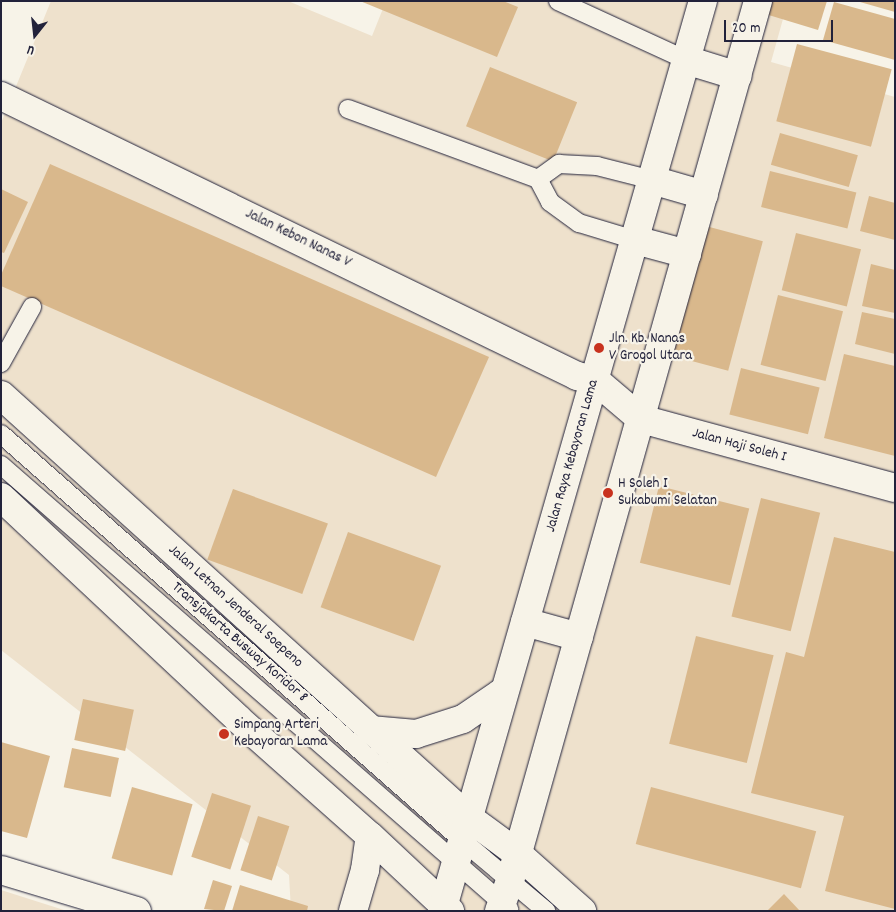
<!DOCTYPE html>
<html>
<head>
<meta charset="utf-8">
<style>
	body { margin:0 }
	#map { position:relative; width:896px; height:912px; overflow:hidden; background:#f7f3e8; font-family:Dekko,sans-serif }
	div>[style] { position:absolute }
	.built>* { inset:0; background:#eee1cc }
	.building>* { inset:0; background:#d9b88c; transform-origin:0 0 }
	.roads { filter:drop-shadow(0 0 1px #22223b) drop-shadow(0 0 1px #22223b) }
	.service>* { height:18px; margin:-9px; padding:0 9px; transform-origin:9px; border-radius:9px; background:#f7f3e8 }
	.minor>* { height:28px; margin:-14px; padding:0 14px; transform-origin:14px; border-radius:14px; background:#f7f3e8 }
	.tertiary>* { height:28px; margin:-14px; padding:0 14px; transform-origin:14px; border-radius:14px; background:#f7f3e8 }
	.primary>* { height:28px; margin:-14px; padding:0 14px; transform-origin:14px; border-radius:14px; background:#f7f3e8 }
	.dots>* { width:14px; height:14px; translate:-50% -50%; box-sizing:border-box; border:2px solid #f7f3e8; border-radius:50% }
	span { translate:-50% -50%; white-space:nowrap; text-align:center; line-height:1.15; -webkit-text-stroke:4.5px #f7f3e8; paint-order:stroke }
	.street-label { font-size:15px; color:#22223b }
	.poi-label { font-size:15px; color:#22223b }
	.left { translate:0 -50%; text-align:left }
	.frame { position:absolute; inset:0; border:2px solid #22223b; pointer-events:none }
	.north { position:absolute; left:10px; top:10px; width:50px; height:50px; -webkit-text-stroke:4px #f7f3e8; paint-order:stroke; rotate:196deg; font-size:14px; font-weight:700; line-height:20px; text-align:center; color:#22223b }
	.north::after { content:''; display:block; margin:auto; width:18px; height:22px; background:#22223b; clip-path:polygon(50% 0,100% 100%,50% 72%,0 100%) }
	.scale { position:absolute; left:724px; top:20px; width:109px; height:22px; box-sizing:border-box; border:2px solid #22223b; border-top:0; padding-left:6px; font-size:15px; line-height:18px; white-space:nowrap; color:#22223b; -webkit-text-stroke:4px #f7f3e8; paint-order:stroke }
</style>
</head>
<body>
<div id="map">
	<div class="built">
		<div style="clip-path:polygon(51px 1px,288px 1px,372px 36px,386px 1px,788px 1px,771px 62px,895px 97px,895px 911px,291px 911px,289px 875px,1px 650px,1px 123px)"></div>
		<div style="clip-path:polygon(1px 890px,67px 911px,1px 911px)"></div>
	</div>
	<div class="building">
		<div style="clip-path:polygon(360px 1px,503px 1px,518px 7px,497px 57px)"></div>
		<div style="clip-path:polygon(766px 1px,827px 1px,818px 30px,762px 13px)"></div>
		<div style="clip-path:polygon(860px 1px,895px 1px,895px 12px,860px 2px)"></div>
		<div style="clip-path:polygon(834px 2px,895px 19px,895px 60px,823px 40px)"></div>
		<div style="left:797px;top:44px;width:98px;height:80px;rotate:15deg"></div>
		<div style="left:490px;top:67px;width:94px;height:64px;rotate:22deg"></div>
		<div style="left:780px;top:133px;width:81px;height:33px;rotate:16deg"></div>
		<div style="clip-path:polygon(50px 164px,489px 357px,436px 477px,1px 286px,1px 275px)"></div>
		<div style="left:770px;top:171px;width:89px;height:37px;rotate:14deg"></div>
		<div style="clip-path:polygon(1px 189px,28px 202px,4px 253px,1px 252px)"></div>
		<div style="clip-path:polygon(869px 196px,895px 203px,895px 240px,860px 231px)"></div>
		<div style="left:702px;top:225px;width:63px;height:134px;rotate:15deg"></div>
		<div style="left:796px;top:233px;width:67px;height:59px;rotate:14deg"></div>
		<div style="clip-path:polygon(871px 264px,895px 270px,895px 313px,862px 306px)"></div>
		<div style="left:778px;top:295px;width:67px;height:72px;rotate:14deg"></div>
		<div style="clip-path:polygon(862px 312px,895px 319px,895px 354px,855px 344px)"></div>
		<div style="clip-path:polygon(844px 354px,895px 366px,895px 456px,824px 438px)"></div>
		<div style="left:741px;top:368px;width:81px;height:48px;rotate:14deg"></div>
		<div style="left:659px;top:486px;width:93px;height:79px;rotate:14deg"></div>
		<div style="left:233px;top:489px;width:101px;height:75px;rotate:20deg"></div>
		<div style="left:761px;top:498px;width:61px;height:122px;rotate:14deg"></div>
		<div style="left:348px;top:532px;width:99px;height:80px;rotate:20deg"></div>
		<div style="clip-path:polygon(834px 537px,895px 552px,895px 909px,825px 891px,844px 816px,751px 793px,786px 652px,804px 657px)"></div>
		<div style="left:696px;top:636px;width:80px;height:111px;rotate:14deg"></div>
		<div style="left:83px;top:699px;width:52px;height:42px;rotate:12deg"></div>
		<div style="clip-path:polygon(1px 742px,50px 756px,27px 838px,1px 831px)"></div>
		<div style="left:72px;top:748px;width:48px;height:40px;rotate:12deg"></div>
		<div style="left:132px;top:787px;width:63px;height:74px;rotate:16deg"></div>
		<div style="left:651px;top:787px;width:171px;height:59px;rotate:15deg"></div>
		<div style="left:212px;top:793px;width:41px;height:67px;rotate:18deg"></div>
		<div style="left:258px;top:816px;width:33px;height:57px;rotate:18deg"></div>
		<div style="clip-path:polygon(213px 880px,232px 886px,224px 911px,204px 909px)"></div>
		<div style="clip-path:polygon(240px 885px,308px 906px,307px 911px,232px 911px)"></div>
		<div style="clip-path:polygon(784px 894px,800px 911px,767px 911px)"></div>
	</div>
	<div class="roads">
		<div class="service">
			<div style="left:558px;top:1px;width:141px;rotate:24.7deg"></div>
			<div style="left:348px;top:109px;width:202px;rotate:20.2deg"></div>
			<div style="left:538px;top:179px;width:26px;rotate:62deg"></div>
			<div style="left:550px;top:202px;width:36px;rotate:36deg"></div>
			<div style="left:579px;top:223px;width:59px;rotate:16.9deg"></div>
			<div style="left:538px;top:179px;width:26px;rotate:-36deg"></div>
			<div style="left:559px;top:164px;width:38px;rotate:3deg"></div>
			<div style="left:597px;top:166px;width:57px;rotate:14.3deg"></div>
			<div style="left:1px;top:363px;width:64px;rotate:-61deg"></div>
			<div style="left:1px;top:434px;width:616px;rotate:41.38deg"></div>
			<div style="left:463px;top:841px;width:109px;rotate:40.1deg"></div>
			<div style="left:1px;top:465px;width:675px;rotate:41.15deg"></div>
		</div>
		<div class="minor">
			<div style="left:1px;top:96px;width:640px;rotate:25.92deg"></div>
			<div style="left:577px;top:376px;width:18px;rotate:13deg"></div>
			<div style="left:1px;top:870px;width:142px;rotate:16.8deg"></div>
			<div style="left:353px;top:911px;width:43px;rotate:-73.7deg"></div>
			<div style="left:365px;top:870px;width:34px;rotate:-82deg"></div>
		</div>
		<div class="tertiary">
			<div style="left:595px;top:380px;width:60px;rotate:40.3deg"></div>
			<div style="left:641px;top:419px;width:263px;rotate:15.2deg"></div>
		</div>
		<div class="primary">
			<div style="left:686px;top:60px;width:54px;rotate:17.1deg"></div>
			<div style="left:652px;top:180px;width:54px;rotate:16.1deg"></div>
			<div style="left:635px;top:240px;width:54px;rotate:15.1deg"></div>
			<div style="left:1px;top:395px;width:631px;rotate:42.11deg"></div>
			<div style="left:469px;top:818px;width:61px;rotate:36.3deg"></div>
			<div style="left:518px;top:854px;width:86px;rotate:41.7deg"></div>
			<div style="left:1px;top:497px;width:325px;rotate:43.1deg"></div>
			<div style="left:238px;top:719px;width:176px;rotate:41.6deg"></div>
			<div style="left:370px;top:836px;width:110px;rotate:43.2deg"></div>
			<div style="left:525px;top:622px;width:56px;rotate:15.5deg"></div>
			<div style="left:370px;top:730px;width:46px;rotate:5deg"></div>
			<div style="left:416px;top:734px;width:49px;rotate:-17.7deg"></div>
			<div style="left:463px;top:719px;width:50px;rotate:-34.3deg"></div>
			<div style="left:442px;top:911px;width:947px;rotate:-74deg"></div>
			<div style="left:499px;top:911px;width:32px;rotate:-70deg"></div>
			<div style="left:510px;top:881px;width:914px;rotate:-74.26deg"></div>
		</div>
	</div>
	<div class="dots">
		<div style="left:599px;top:348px;background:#c8321e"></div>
		<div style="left:608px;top:493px;background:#c8321e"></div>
		<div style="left:224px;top:734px;background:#c8321e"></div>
	</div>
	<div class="street-label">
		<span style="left:298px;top:239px;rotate:26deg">Jalan Kebon Nanas V</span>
		<span style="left:739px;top:446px;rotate:15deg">Jalan Haji Soleh I</span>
		<span style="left:573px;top:456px;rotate:-74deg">Jalan Raya Kebayoran Lama</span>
		<span style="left:235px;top:607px;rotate:42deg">Jalan Letnan Jenderal Soepeno</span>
		<span style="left:239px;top:643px;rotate:41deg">Transjakarta Busway Koridor 8</span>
	</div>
	<div class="poi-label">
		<span class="left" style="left:609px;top:348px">Jln. Kb. Nanas<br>V Grogol Utara</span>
		<span class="left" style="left:618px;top:493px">H Soleh I<br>Sukabumi Selatan</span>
		<span class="left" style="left:234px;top:734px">Simpang Arteri<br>Kebayoran Lama</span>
	</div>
	<div class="frame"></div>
	<div class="north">U</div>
	<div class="scale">20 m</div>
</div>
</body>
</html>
